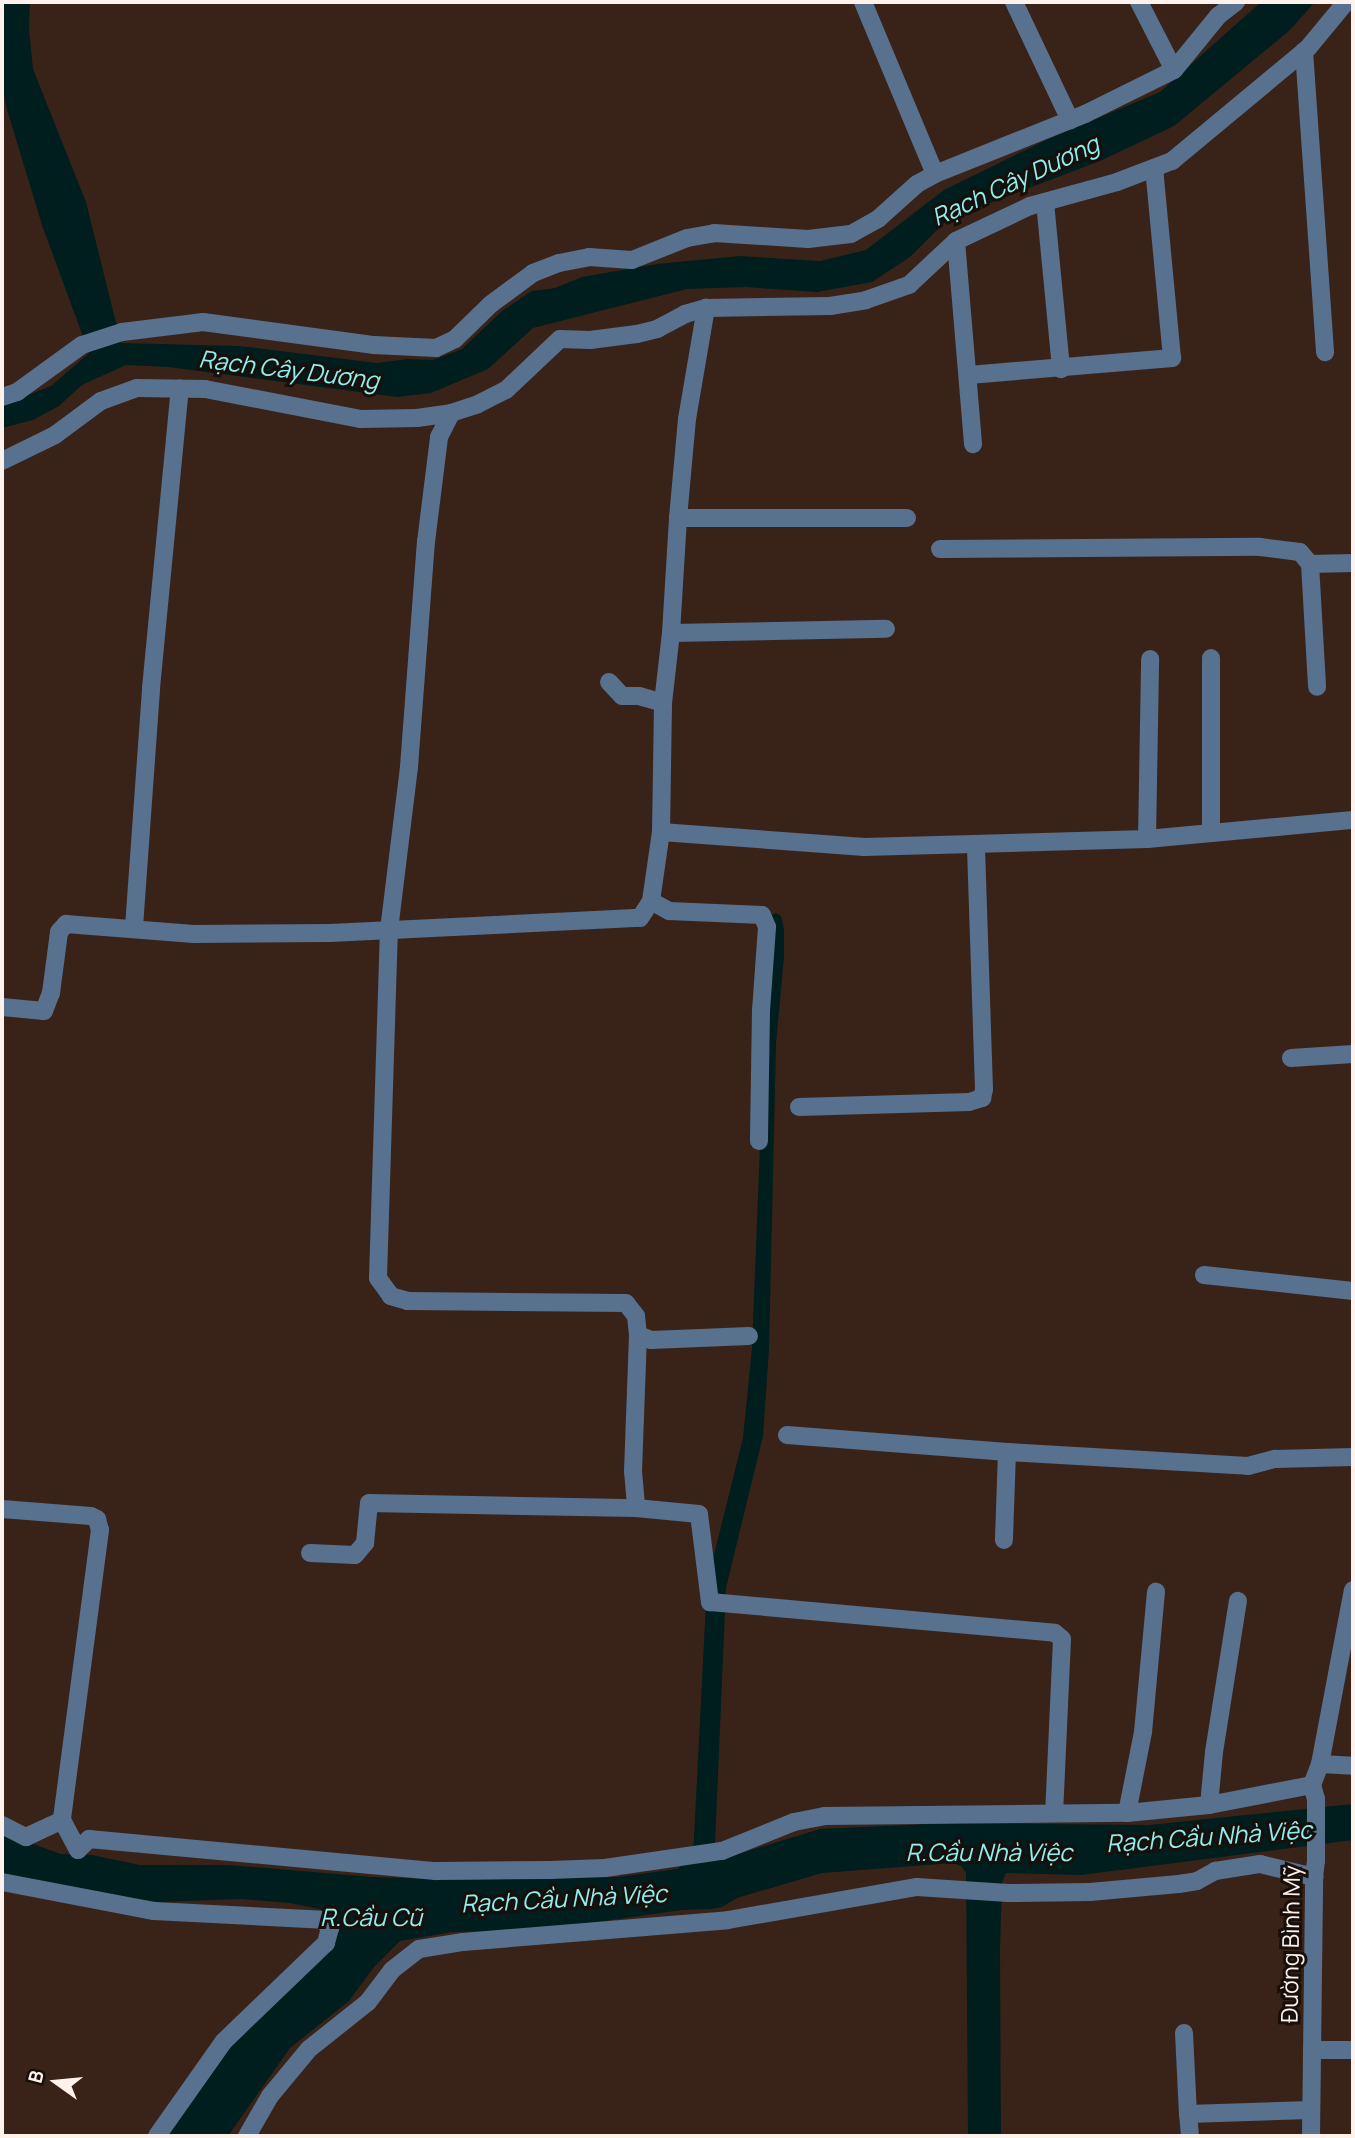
<!DOCTYPE html>
<html>
<head>
<meta charset="utf-8">
<style>
	body { margin:0 }
	#map { position:relative; width:1355px; height:2138px; overflow:hidden; background:#392318; font-family:Manrope,sans-serif }
	div>[style] { position:absolute }
	.water>* { inset:0; background:#001e1e }
	.minor>* { height:18px; margin:-9px; padding:0 9px; transform-origin:9px; border-radius:9px; background:#57718f }
	span { translate:-50% -50%; white-space:nowrap; text-align:center; line-height:1.15; -webkit-text-stroke:6px #190f0a; paint-order:stroke }
	.street-label { font-size:23px; color:#fff2ec }
	.water-label { font-size:24px; color:#8df0f0; font-style:italic }
	.frame { position:absolute; inset:0; border:4px solid #fff2ec; pointer-events:none }
	.north { position:absolute; left:21px; top:2047px; width:70px; height:70px; -webkit-text-stroke:5px #190f0a; paint-order:stroke; rotate:285deg; font-size:19px; font-weight:700; line-height:28px; text-align:center; color:#fff2ec }
	.north::after { content:''; display:block; margin:auto; width:24px; height:32px; background:#fff2ec; clip-path:polygon(50% 0,100% 100%,50% 72%,0 100%) }
</style>
</head>
<body>
<div id="map">
	<div class="water">
		<div style="clip-path:polygon(2px 2px,30px 2px,29px 29px,33px 69px,86px 202px,121px 343px,239px 346px,377px 363px,407px 359px,433px 360px,462px 349px,502px 311px,532px 291px,555px 288px,582px 277px,657px 264px,740px 256px,820px 261px,866px 250px,944px 190px,1046px 140px,1160px 92px,1261px 2px,1315px 2px,1289px 31px,1174px 126px,1100px 161px,948px 219px,910px 257px,872px 282px,817px 292px,746px 287px,687px 289px,533px 328px,488px 369px,431px 393px,397px 397px,168px 367px,126px 365px,82px 385px,59px 406px,33px 420px,2px 428px,2px 405px,51px 386px,89px 353px,42px 225px,6px 106px,2px 84px)"></div>
		<div style="clip-path:polygon(776px 913px,781px 916px,784px 929px,784px 957px,776px 1044px,769px 1349px,763px 1436px,726px 1588px,715px 1844px,725px 1858px,820px 1829px,951px 1823px,1149px 1825px,1353px 1804px,1353px 1840px,1081px 1875px,1006px 1873px,1002px 1883px,1000px 1950px,1001px 2136px,968px 2136px,966px 1873px,961px 1866px,953px 1863px,822px 1873px,737px 1898px,722px 1907px,711px 1909px,681px 1910px,549px 1929px,452px 1932px,400px 1941px,374px 1967px,349px 2001px,290px 2048px,228px 2136px,161px 2136px,210px 2071px,334px 1927px,320px 1909px,289px 1903px,241px 1899px,158px 1902px,41px 1884px,2px 1874px,2px 1833px,61px 1854px,92px 1855px,140px 1865px,229px 1865px,372px 1877px,464px 1880px,618px 1877px,677px 1869px,693px 1857px,707px 1583px,743px 1438px,752px 1347px,769px 917px)"></div>
	</div>
	<div class="minor">
		<div style="left:863px;top:2px;width:186px;rotate:67.3deg"></div>
		<div style="left:1014px;top:2px;width:131px;rotate:64.6deg"></div>
		<div style="left:1139px;top:2px;width:76px;rotate:62.8deg"></div>
		<div style="left:1304px;top:51px;width:302px;rotate:86deg"></div>
		<div style="left:1045px;top:202px;width:168px;rotate:84.5deg"></div>
		<div style="left:956px;top:241px;width:204px;rotate:85.2deg"></div>
		<div style="left:969px;top:375px;width:204px;rotate:-4.8deg"></div>
		<div style="left:1172px;top:358px;width:191px;rotate:-95.4deg"></div>
		<div style="left:2px;top:397px;width:16px;rotate:-18deg"></div>
		<div style="left:17px;top:392px;width:80px;rotate:-35.9deg"></div>
		<div style="left:82px;top:345px;width:42px;rotate:-18deg"></div>
		<div style="left:122px;top:332px;width:82px;rotate:-7deg"></div>
		<div style="left:203px;top:322px;width:173px;rotate:7.7deg"></div>
		<div style="left:374px;top:345px;width:62px;rotate:2.8deg"></div>
		<div style="left:436px;top:348px;width:21px;rotate:-25deg"></div>
		<div style="left:455px;top:339px;width:50px;rotate:-44.2deg"></div>
		<div style="left:491px;top:304px;width:52px;rotate:-36.4deg"></div>
		<div style="left:533px;top:273px;width:28px;rotate:-21deg"></div>
		<div style="left:559px;top:263px;width:31px;rotate:-11deg"></div>
		<div style="left:589px;top:257px;width:43px;rotate:4deg"></div>
		<div style="left:632px;top:260px;width:59px;rotate:-21.8deg"></div>
		<div style="left:687px;top:238px;width:27px;rotate:-10deg"></div>
		<div style="left:714px;top:233px;width:94px;rotate:3.7deg"></div>
		<div style="left:808px;top:239px;width:43px;rotate:-6.6deg"></div>
		<div style="left:851px;top:234px;width:31px;rotate:-29deg"></div>
		<div style="left:878px;top:219px;width:52px;rotate:-41.9deg"></div>
		<div style="left:917px;top:184px;width:21px;rotate:-29deg"></div>
		<div style="left:935px;top:174px;width:162px;rotate:-21.8deg"></div>
		<div style="left:1085px;top:114px;width:99px;rotate:-26.3deg"></div>
		<div style="left:1174px;top:70px;width:70px;rotate:-50.8deg"></div>
		<div style="left:1218px;top:16px;width:23px;rotate:-38deg"></div>
		<div style="left:2px;top:461px;width:59px;rotate:-26.1deg"></div>
		<div style="left:55px;top:435px;width:57px;rotate:-36.5deg"></div>
		<div style="left:101px;top:401px;width:38px;rotate:-20deg"></div>
		<div style="left:137px;top:388px;width:68px;rotate:0.8deg"></div>
		<div style="left:205px;top:389px;width:159px;rotate:10.9deg"></div>
		<div style="left:361px;top:419px;width:56px;rotate:-1deg"></div>
		<div style="left:417px;top:418px;width:34px;rotate:-8deg"></div>
		<div style="left:678px;top:518px;width:229px"></div>
		<div style="left:940px;top:549px;width:320px;rotate:-0.4deg"></div>
		<div style="left:1260px;top:547px;width:40px;rotate:7.1deg"></div>
		<div style="left:1300px;top:552px;width:16px;rotate:50deg"></div>
		<div style="left:1310px;top:564px;width:123px;rotate:86.7deg"></div>
		<div style="left:1310px;top:564px;width:43px;rotate:-1.3deg"></div>
		<div style="left:671px;top:633px;width:215px;rotate:-1.1deg"></div>
		<div style="left:609px;top:682px;width:19px;rotate:47deg"></div>
		<div style="left:622px;top:696px;width:17px"></div>
		<div style="left:639px;top:696px;width:25px;rotate:16deg"></div>
		<div style="left:661px;top:832px;width:204px;rotate:4.2deg"></div>
		<div style="left:864px;top:847px;width:283px;rotate:-1.6deg"></div>
		<div style="left:1147px;top:839px;width:207px;rotate:-5.3deg"></div>
		<div style="left:1211px;top:833px;width:175px;rotate:-90deg"></div>
		<div style="left:1147px;top:839px;width:180px;rotate:-89deg"></div>
		<div style="left:651px;top:901px;width:21px;rotate:29deg"></div>
		<div style="left:669px;top:911px;width:93px;rotate:2.5deg"></div>
		<div style="left:762px;top:915px;width:13px;rotate:67deg"></div>
		<div style="left:767px;top:927px;width:83px;rotate:94.1deg"></div>
		<div style="left:761px;top:1010px;width:131px;rotate:90.9deg"></div>
		<div style="left:134px;top:927px;width:240px;rotate:-85.9deg"></div>
		<div style="left:151px;top:688px;width:301px;rotate:-84.5deg"></div>
		<div style="left:2px;top:1007px;width:42px;rotate:5.4deg"></div>
		<div style="left:44px;top:1011px;width:19px;rotate:-69deg"></div>
		<div style="left:51px;top:993px;width:62px;rotate:-82.5deg"></div>
		<div style="left:59px;top:932px;width:11px;rotate:-49deg"></div>
		<div style="left:66px;top:924px;width:128px;rotate:4.5deg"></div>
		<div style="left:194px;top:934px;width:136px;rotate:-0.4deg"></div>
		<div style="left:330px;top:933px;width:310px;rotate:-2.8deg"></div>
		<div style="left:640px;top:918px;width:20px;rotate:-57deg"></div>
		<div style="left:651px;top:901px;width:70px;rotate:-81.8deg"></div>
		<div style="left:661px;top:832px;width:129px;rotate:-89.1deg"></div>
		<div style="left:663px;top:703px;width:70px;rotate:-83.5deg"></div>
		<div style="left:671px;top:633px;width:115px;rotate:-86.5deg"></div>
		<div style="left:678px;top:518px;width:99px;rotate:-84.8deg"></div>
		<div style="left:687px;top:419px;width:113px;rotate:-80.3deg"></div>
		<div style="left:1291px;top:1058px;width:62px;rotate:-3.7deg"></div>
		<div style="left:799px;top:1107px;width:170px;rotate:-1.7deg"></div>
		<div style="left:969px;top:1102px;width:14px;rotate:-17deg"></div>
		<div style="left:982px;top:1098px;width:9px;rotate:-77deg"></div>
		<div style="left:984px;top:1089px;width:245px;rotate:-91.9deg"></div>
		<div style="left:1204px;top:1275px;width:150px;rotate:6.1deg"></div>
		<div style="left:638px;top:1335px;width:136px;rotate:92.1deg"></div>
		<div style="left:633px;top:1471px;width:37px;rotate:85deg"></div>
		<div style="left:636px;top:1508px;width:63px;rotate:5.4deg"></div>
		<div style="left:699px;top:1514px;width:89px;rotate:82.9deg"></div>
		<div style="left:710px;top:1602px;width:346px;rotate:5.1deg"></div>
		<div style="left:1055px;top:1633px;width:9px;rotate:41deg"></div>
		<div style="left:1062px;top:1639px;width:173px;rotate:92.6deg"></div>
		<div style="left:749px;top:1336px;width:98px;rotate:177.7deg"></div>
		<div style="left:651px;top:1340px;width:14px;rotate:-159deg"></div>
		<div style="left:638px;top:1335px;width:19px;rotate:-96deg"></div>
		<div style="left:636px;top:1316px;width:16px;rotate:-128deg"></div>
		<div style="left:626px;top:1303px;width:218px;rotate:-179.5deg"></div>
		<div style="left:408px;top:1301px;width:18px;rotate:-164deg"></div>
		<div style="left:391px;top:1296px;width:22px;rotate:-126deg"></div>
		<div style="left:378px;top:1278px;width:348px;rotate:-88.2deg"></div>
		<div style="left:389px;top:930px;width:164px;rotate:-83deg"></div>
		<div style="left:409px;top:767px;width:226px;rotate:-85.7deg"></div>
		<div style="left:426px;top:542px;width:106px;rotate:-82.9deg"></div>
		<div style="left:439px;top:437px;width:27px;rotate:-63deg"></div>
		<div style="left:451px;top:413px;width:28px;rotate:-18deg"></div>
		<div style="left:478px;top:404px;width:31px;rotate:-27deg"></div>
		<div style="left:506px;top:390px;width:74px;rotate:-43.4deg"></div>
		<div style="left:560px;top:339px;width:30px;rotate:2deg"></div>
		<div style="left:590px;top:340px;width:47px;rotate:-7.3deg"></div>
		<div style="left:637px;top:334px;width:21px;rotate:-14deg"></div>
		<div style="left:657px;top:329px;width:32px;rotate:-28deg"></div>
		<div style="left:685px;top:314px;width:22px;rotate:-16deg"></div>
		<div style="left:706px;top:308px;width:124px;rotate:-0.9deg"></div>
		<div style="left:830px;top:306px;width:36px;rotate:-9deg"></div>
		<div style="left:866px;top:300px;width:46px;rotate:-19.2deg"></div>
		<div style="left:909px;top:285px;width:64px;rotate:-43.1deg"></div>
		<div style="left:956px;top:241px;width:82px;rotate:-25.3deg"></div>
		<div style="left:1030px;top:206px;width:90px;rotate:-15.4deg"></div>
		<div style="left:1117px;top:182px;width:59px;rotate:-20.9deg"></div>
		<div style="left:1172px;top:161px;width:177px;rotate:-39.7deg"></div>
		<div style="left:1308px;top:48px;width:60px;rotate:-50.4deg"></div>
		<div style="left:787px;top:1435px;width:221px;rotate:4.4deg"></div>
		<div style="left:1007px;top:1452px;width:88px;rotate:92deg"></div>
		<div style="left:1007px;top:1452px;width:241px;rotate:3.3deg"></div>
		<div style="left:1248px;top:1466px;width:28px;rotate:-15deg"></div>
		<div style="left:1275px;top:1459px;width:78px;rotate:-1.5deg"></div>
		<div style="left:2px;top:1509px;width:89px;rotate:4.5deg"></div>
		<div style="left:91px;top:1516px;width:7px;rotate:27deg"></div>
		<div style="left:97px;top:1519px;width:11px;rotate:75deg"></div>
		<div style="left:100px;top:1530px;width:292px;rotate:97.5deg"></div>
		<div style="left:310px;top:1553px;width:45px;rotate:2.5deg"></div>
		<div style="left:355px;top:1555px;width:16px;rotate:-50deg"></div>
		<div style="left:365px;top:1543px;width:40px;rotate:-84.3deg"></div>
		<div style="left:369px;top:1503px;width:267px;rotate:1.1deg"></div>
		<div style="left:1320px;top:1764px;width:33px;rotate:3deg"></div>
		<div style="left:1209px;top:1805px;width:53px;rotate:-84.6deg"></div>
		<div style="left:1214px;top:1752px;width:153px;rotate:-81deg"></div>
		<div style="left:1127px;top:1813px;width:83px;rotate:-78.8deg"></div>
		<div style="left:1143px;top:1732px;width:141px;rotate:-84.7deg"></div>
		<div style="left:2px;top:1825px;width:27px;rotate:27deg"></div>
		<div style="left:26px;top:1837px;width:40px;rotate:-25deg"></div>
		<div style="left:62px;top:1820px;width:34px;rotate:62deg"></div>
		<div style="left:78px;top:1850px;width:16px;rotate:-45deg"></div>
		<div style="left:89px;top:1839px;width:348px;rotate:5.3deg"></div>
		<div style="left:436px;top:1871px;width:114px;rotate:-0.5deg"></div>
		<div style="left:550px;top:1870px;width:55px;rotate:-2.1deg"></div>
		<div style="left:605px;top:1868px;width:118px;rotate:-8.3deg"></div>
		<div style="left:722px;top:1851px;width:78px;rotate:-21.9deg"></div>
		<div style="left:794px;top:1822px;width:31px;rotate:-11deg"></div>
		<div style="left:824px;top:1816px;width:303px;rotate:-0.6deg"></div>
		<div style="left:1127px;top:1813px;width:82px;rotate:-5.6deg"></div>
		<div style="left:1209px;top:1805px;width:105px;rotate:-11deg"></div>
		<div style="left:2px;top:1882px;width:155px;rotate:10.8deg"></div>
		<div style="left:154px;top:1911px;width:169px;rotate:3deg"></div>
		<div style="left:323px;top:1920px;width:11px;rotate:49deg"></div>
		<div style="left:330px;top:1928px;width:16px;rotate:105deg"></div>
		<div style="left:326px;top:1943px;width:141px;rotate:136.1deg"></div>
		<div style="left:224px;top:2041px;width:116px;rotate:125.2deg"></div>
		<div style="left:1184px;top:2033px;width:81px;rotate:87.2deg"></div>
		<div style="left:1312px;top:2050px;width:41px"></div>
		<div style="left:247px;top:2136px;width:46px;rotate:-60.1deg"></div>
		<div style="left:270px;top:2096px;width:61px;rotate:-50.3deg"></div>
		<div style="left:309px;top:2049px;width:75px;rotate:-38.5deg"></div>
		<div style="left:368px;top:2002px;width:40px;rotate:-53deg"></div>
		<div style="left:392px;top:1970px;width:34px;rotate:-38deg"></div>
		<div style="left:419px;top:1949px;width:45px;rotate:-9deg"></div>
		<div style="left:463px;top:1942px;width:266px;rotate:-4.7deg"></div>
		<div style="left:728px;top:1920px;width:192px;rotate:-9.9deg"></div>
		<div style="left:917px;top:1887px;width:91px;rotate:3.8deg"></div>
		<div style="left:1008px;top:1893px;width:82px;rotate:-0.7deg"></div>
		<div style="left:1090px;top:1892px;width:89px;rotate:-5.1deg"></div>
		<div style="left:1179px;top:1884px;width:18px;rotate:-9deg"></div>
		<div style="left:1197px;top:1881px;width:21px;rotate:-29deg"></div>
		<div style="left:1215px;top:1871px;width:46px;rotate:-8.8deg"></div>
		<div style="left:1260px;top:1864px;width:56px;rotate:13.5deg"></div>
		<div style="left:1190px;top:2136px;width:22px;rotate:-95deg"></div>
		<div style="left:1188px;top:2114px;width:123px;rotate:-1.9deg"></div>
		<div style="left:1311px;top:2136px;width:259px;rotate:-89.3deg"></div>
		<div style="left:1314px;top:1877px;width:16px;rotate:-83deg"></div>
		<div style="left:1316px;top:1861px;width:62px;rotate:-90deg"></div>
		<div style="left:1316px;top:1799px;width:15px;rotate:-106deg"></div>
		<div style="left:1312px;top:1785px;width:22px;rotate:-69deg"></div>
		<div style="left:1320px;top:1764px;width:177px;rotate:-79.3deg"></div>
	</div>
	<div class="street-label">
		<span style="left:1290px;top:1944px;rotate:-89deg">Đường Bình Mỹ</span>
	</div>
	<div class="water-label">
		<span style="left:1015px;top:180px;rotate:-25deg">Rạch Cây Dương</span>
		<span style="left:289px;top:369px;rotate:7deg">Rạch Cây Dương</span>
		<span style="left:1209px;top:1836px;rotate:-4deg">Rạch Cầu Nhà Việc</span>
		<span style="left:989px;top:1852px">R.Cầu Nhà Việc</span>
		<span style="left:564px;top:1898px;rotate:-3deg">Rạch Cầu Nhà Việc</span>
		<span style="left:371px;top:1917px">R.Cầu Cũ</span>
	</div>
	<div class="frame"></div>
	<div class="north">B</div>
</div>
</body>
</html>
